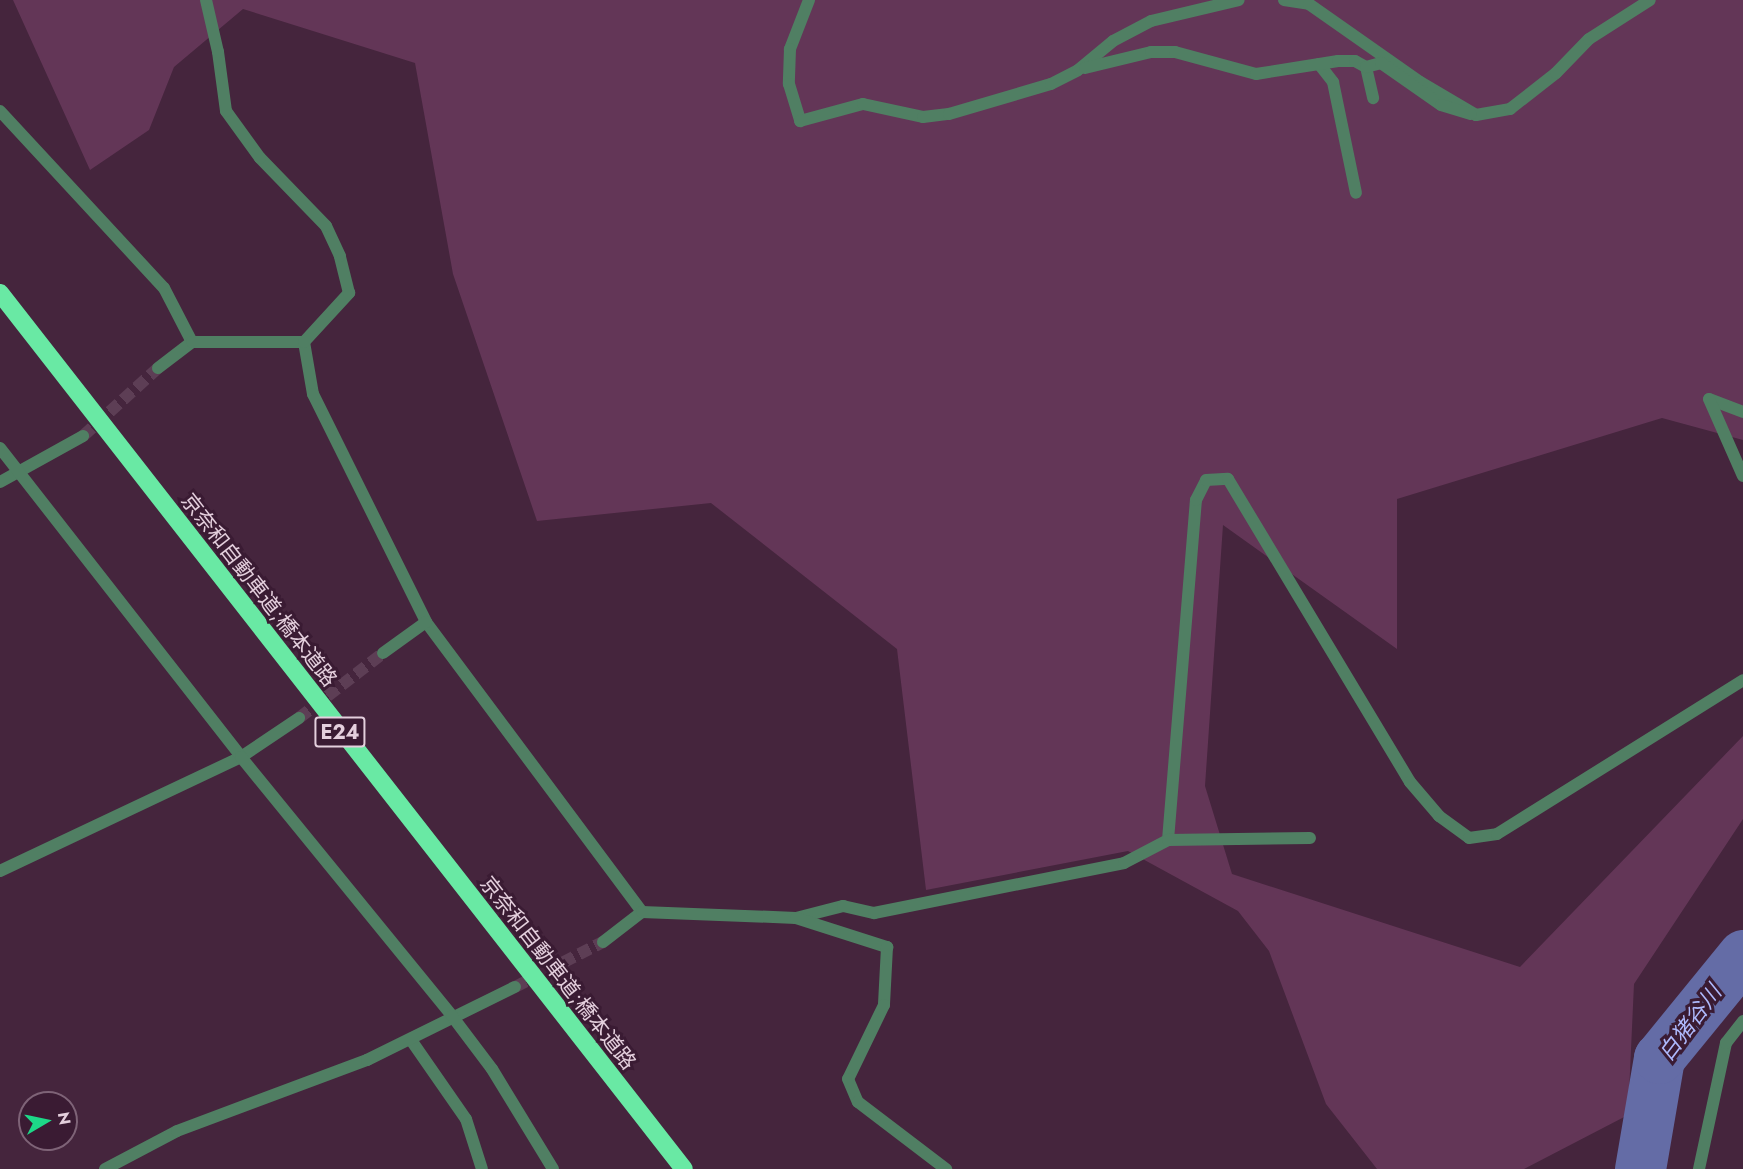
<!DOCTYPE html>
<html>
<head>
<meta charset="utf-8">
<style>
	body { margin:0 }
	#map { position:relative; width:1743px; height:1169px; overflow:hidden; background:#45253d; font-family:Jost,"Noto Sans JP",sans-serif }
	div>[style] { position:absolute }
	.green>* { inset:0; background:#633657 }
	.river>* { height:51px; margin:-25.5px; padding:0 25.5px; transform-origin:25.5px; border-radius:25.5px; background:#646ca6 }
	.minor-tunnel>* { height:12px; margin-top:-6px; transform-origin:0; background:repeating-linear-gradient(90deg,#5d3e55 0 12px,transparent 0 18px) }
	.service>* { height:12px; margin:-6px; padding:0 6px; transform-origin:6px; border-radius:6px; background:#507f63 }
	.minor>* { height:12px; margin:-6px; padding:0 6px; transform-origin:6px; border-radius:6px; background:#507f63 }
	.tertiary>* { height:12px; margin:-6px; padding:0 6px; transform-origin:6px; border-radius:6px; background:#507f63 }
	.motorway>* { height:18px; margin:-9px; padding:0 9px; transform-origin:9px; border-radius:9px; background:#69e9a4 }
	span { translate:-50% -50%; white-space:nowrap; text-align:center; line-height:1.15; -webkit-text-stroke:6px #3a1b33; paint-order:stroke }
	.shield-label span { padding:2px 4px; background:#3a1b33; border:2px solid; border-radius:4px; -webkit-text-stroke-width:0 }
	.shield-label { font-size:20px; color:#e4cfdd; font-weight:700 }
	.street-label { font-size:21px; color:#e4cfdd }
	.water-label { font-size:22px; color:#aeb9fc; font-style:italic }
	.north { position:absolute; left:18px; top:1091px; width:60px; height:60px; box-sizing:border-box; background:#3a1b33; border:2px solid #7e6377; border-radius:50%; rotate:81deg; font-size:16px; font-weight:700; line-height:24px; text-align:center; color:#e4cfdd }
	.north::after { content:''; display:block; margin:auto; width:21px; height:27px; background:#1dd888; clip-path:polygon(50% 0,100% 100%,50% 72%,0 100%) }
</style>
</head>
<body>
<div id="map">
	<div class="green">
		<div style="clip-path:polygon(13px 0,1743px 0,1743px 440px,1662px 418px,1397px 499px,1397px 649px,1223px 525px,1205px 786px,1232px 874px,1520px 967px,1743px 736px,1743px 819px,1634px 984px,1628px 1115px,1524px 1169px,1377px 1169px,1326px 1104px,1269px 951px,1238px 911px,1128px 851px,926px 890px,897px 649px,711px 503px,537px 521px,453px 274px,415px 63px,243px 9px,174px 67px,149px 130px,90px 170px)"></div>
	</div>
	<div class="river">
		<div style="left:1640px;top:1169px;width:113px;rotate:-80.3deg"></div>
		<div style="left:1659px;top:1058px;width:133px;rotate:-50.8deg"></div>
	</div>
	<div class="minor-tunnel">
		<div style="left:83px;top:436px;width:101px;rotate:-42.2deg"></div>
		<div style="left:299px;top:718px;width:106px;rotate:-37.7deg"></div>
		<div style="left:515px;top:987px;width:99px;rotate:-27.1deg"></div>
	</div>
	<div class="service">
		<div style="left:809px;top:0;width:53px;rotate:111.2deg"></div>
		<div style="left:790px;top:49px;width:35px;rotate:92deg"></div>
		<div style="left:789px;top:84px;width:39px;rotate:73deg"></div>
		<div style="left:800px;top:121px;width:65px;rotate:-15.1deg"></div>
		<div style="left:863px;top:104px;width:61px;rotate:12.2deg"></div>
		<div style="left:923px;top:117px;width:26px;rotate:-7deg"></div>
		<div style="left:949px;top:114px;width:106px;rotate:-16.4deg"></div>
		<div style="left:1051px;top:84px;width:30px;rotate:-27deg"></div>
		<div style="left:1078px;top:70px;width:45px;rotate:-39.6deg"></div>
		<div style="left:1113px;top:41px;width:43px;rotate:-27.8deg"></div>
		<div style="left:1151px;top:21px;width:90px;rotate:-13.4deg"></div>
		<div style="left:1284px;top:0;width:25px;rotate:9deg"></div>
		<div style="left:1309px;top:4px;width:136px;rotate:35.1deg"></div>
		<div style="left:1420px;top:82px;width:65px;rotate:30.5deg"></div>
		<div style="left:1476px;top:115px;width:35px;rotate:-10deg"></div>
		<div style="left:1510px;top:109px;width:58px;rotate:-38deg"></div>
		<div style="left:1556px;top:73px;width:47px;rotate:-45.9deg"></div>
		<div style="left:1589px;top:39px;width:72px;rotate:-32.6deg"></div>
		<div style="left:1319px;top:64px;width:23px;rotate:52deg"></div>
		<div style="left:1333px;top:82px;width:113px;rotate:78.3deg"></div>
		<div style="left:1366px;top:67px;width:32px;rotate:77deg"></div>
		<div style="left:1085px;top:68px;width:68px;rotate:-13.6deg"></div>
		<div style="left:1151px;top:52px;width:24px"></div>
		<div style="left:1175px;top:52px;width:84px;rotate:15.2deg"></div>
		<div style="left:1256px;top:74px;width:83px;rotate:-9deg"></div>
		<div style="left:1338px;top:61px;width:17px"></div>
		<div style="left:1355px;top:61px;width:13px;rotate:29deg"></div>
		<div style="left:1366px;top:67px;width:16px;rotate:-15deg"></div>
		<div style="left:1381px;top:63px;width:73px;rotate:35deg"></div>
		<div style="left:1441px;top:105px;width:31px;rotate:17deg"></div>
		<div style="left:1743px;top:412px;width:36px;rotate:-159deg"></div>
		<div style="left:1709px;top:399px;width:84px;rotate:66.2deg"></div>
		<div style="left:1168px;top:840px;width:341px;rotate:-85.3deg"></div>
		<div style="left:1196px;top:500px;width:22px;rotate:-63deg"></div>
		<div style="left:1206px;top:480px;width:22px;rotate:-3deg"></div>
		<div style="left:1228px;top:479px;width:353px;rotate:59deg"></div>
		<div style="left:1410px;top:782px;width:45px;rotate:49.5deg"></div>
		<div style="left:1439px;top:816px;width:37px;rotate:36deg"></div>
		<div style="left:1469px;top:838px;width:28px;rotate:-8deg"></div>
		<div style="left:1497px;top:834px;width:290px;rotate:-32deg"></div>
		<div style="left:796px;top:918px;width:49px;rotate:-14.3deg"></div>
		<div style="left:843px;top:906px;width:32px;rotate:13deg"></div>
		<div style="left:874px;top:913px;width:255px;rotate:-11.3deg"></div>
		<div style="left:1124px;top:863px;width:50px;rotate:-27.6deg"></div>
		<div style="left:1168px;top:840px;width:142px;rotate:-0.8deg"></div>
	</div>
	<div class="minor">
		<div style="left:0;top:111px;width:241px;rotate:47.2deg"></div>
		<div style="left:164px;top:288px;width:61px;rotate:62.6deg"></div>
		<div style="left:304px;top:342px;width:53px;rotate:80.2deg"></div>
		<div style="left:313px;top:394px;width:254px;rotate:63.6deg"></div>
		<div style="left:426px;top:622px;width:362px;rotate:53.3deg"></div>
		<div style="left:158px;top:368px;width:43px;rotate:-37.4deg"></div>
		<div style="left:192px;top:342px;width:112px"></div>
		<div style="left:304px;top:342px;width:67px;rotate:-47.4deg"></div>
		<div style="left:349px;top:293px;width:38px;rotate:-104deg"></div>
		<div style="left:340px;top:256px;width:33px;rotate:-115deg"></div>
		<div style="left:326px;top:226px;width:95px;rotate:-134.1deg"></div>
		<div style="left:260px;top:158px;width:58px;rotate:-125.9deg"></div>
		<div style="left:226px;top:111px;width:60px;rotate:-97.7deg"></div>
		<div style="left:218px;top:52px;width:53px;rotate:-103deg"></div>
		<div style="left:0;top:482px;width:95px;rotate:-29deg"></div>
		<div style="left:383px;top:653px;width:53px;rotate:-35.8deg"></div>
		<div style="left:0;top:871px;width:267px;rotate:-25.3deg"></div>
		<div style="left:241px;top:757px;width:70px;rotate:-33.9deg"></div>
		<div style="left:603px;top:942px;width:49px;rotate:-37.6deg"></div>
		<div style="left:642px;top:912px;width:154px;rotate:2.2deg"></div>
		<div style="left:796px;top:918px;width:96px;rotate:17.7deg"></div>
		<div style="left:887px;top:947px;width:58px;rotate:93deg"></div>
		<div style="left:884px;top:1005px;width:82px;rotate:115.9deg"></div>
		<div style="left:848px;top:1079px;width:25px;rotate:67deg"></div>
		<div style="left:858px;top:1102px;width:111px;rotate:37.3deg"></div>
		<div style="left:411px;top:1040px;width:96px;rotate:55.2deg"></div>
		<div style="left:466px;top:1119px;width:52px;rotate:72.3deg"></div>
		<div style="left:105px;top:1169px;width:81px;rotate:-27.8deg"></div>
		<div style="left:177px;top:1131px;width:203px;rotate:-20.5deg"></div>
		<div style="left:367px;top:1060px;width:165px;rotate:-26.3deg"></div>
		<div style="left:1699px;top:1169px;width:129px;rotate:-77.9deg"></div>
		<div style="left:1726px;top:1043px;width:28px;rotate:-52deg"></div>
	</div>
	<div class="tertiary">
		<div style="left:0;top:448px;width:392px;rotate:52deg"></div>
		<div style="left:241px;top:757px;width:334px;rotate:50.8deg"></div>
		<div style="left:452px;top:1016px;width:66px;rotate:53deg"></div>
		<div style="left:492px;top:1069px;width:117px;rotate:58.6deg"></div>
	</div>
	<div class="motorway">
		<div style="left:0;top:293px;width:1111px;rotate:52.02deg"></div>
	</div>
	<div class="shield-label">
		<span style="left:340px;top:732px">E24</span>
	</div>
	<div class="street-label">
		<span style="left:259px;top:590px;rotate:52deg">京奈和自動車道;橋本道路</span>
		<span style="left:558px;top:973px;rotate:52deg">京奈和自動車道;橋本道路</span>
	</div>
	<div class="water-label">
		<span style="left:1690px;top:1023px;rotate:-53deg">白猪谷川</span>
	</div>
	<div class="north">N</div>
</div>
</body>
</html>
